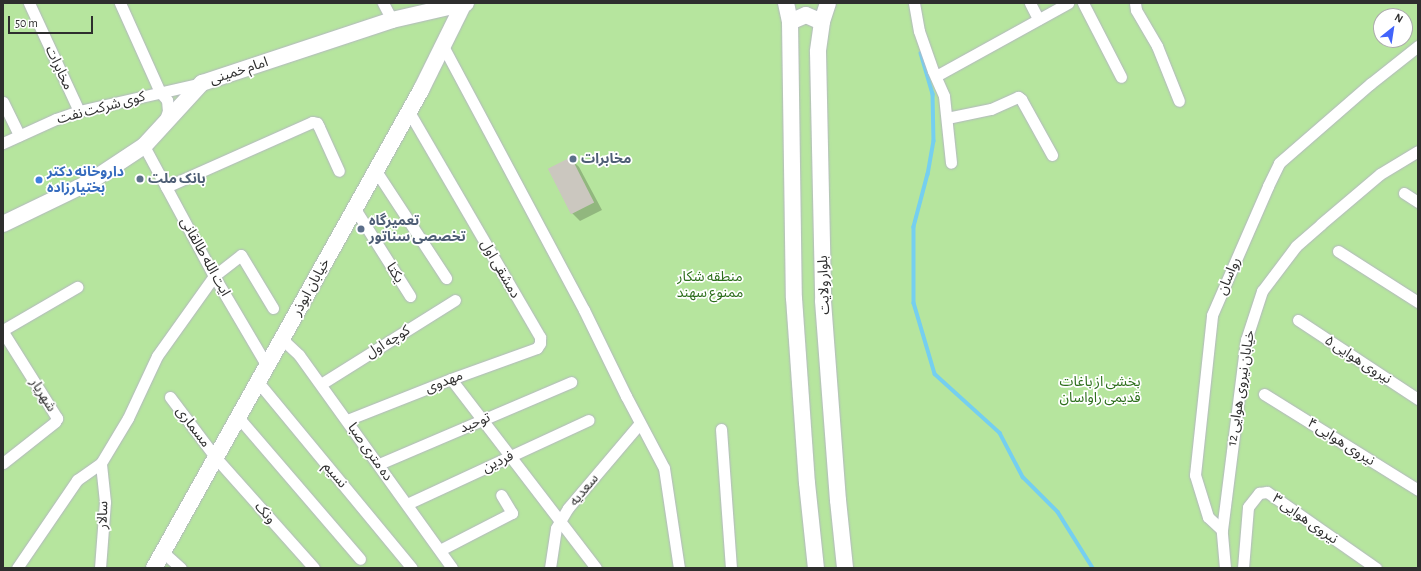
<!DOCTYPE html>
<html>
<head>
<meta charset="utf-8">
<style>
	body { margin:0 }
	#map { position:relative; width:1421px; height:571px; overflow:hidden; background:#efe9e1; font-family:"Alegreya Sans","Noto Sans Arabic",sans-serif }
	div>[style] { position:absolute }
	.green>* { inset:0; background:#b6e59e }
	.shadow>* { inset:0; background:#0003 }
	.stream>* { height:3.5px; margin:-1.75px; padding:0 1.75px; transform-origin:1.75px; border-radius:1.75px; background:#75cff0 }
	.building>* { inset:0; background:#cbc7bf; transform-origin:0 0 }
	.roads { filter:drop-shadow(0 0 1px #b4b7c1) drop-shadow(0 0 1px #b4b7c1) }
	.street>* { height:11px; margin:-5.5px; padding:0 5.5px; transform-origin:5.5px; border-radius:5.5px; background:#fff }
	.secondary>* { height:16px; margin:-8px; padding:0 8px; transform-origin:8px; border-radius:8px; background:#fff }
	.dots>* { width:11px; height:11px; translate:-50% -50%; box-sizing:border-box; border:2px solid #fff; border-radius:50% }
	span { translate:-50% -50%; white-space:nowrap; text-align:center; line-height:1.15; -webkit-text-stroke:3.5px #fff; paint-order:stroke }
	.street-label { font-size:14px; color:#2e2e2e }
	.service-label { font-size:14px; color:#4e5e75; font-weight:700 }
	.left { translate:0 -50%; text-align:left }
	.shop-label { font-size:14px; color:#366cbe; font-weight:700 }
	.park-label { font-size:14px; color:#2c6e1b }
	.frame { position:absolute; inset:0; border:4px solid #2e2e2e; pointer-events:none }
	.north { position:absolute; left:1373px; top:8px; width:40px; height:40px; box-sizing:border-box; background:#fff; border:1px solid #ababab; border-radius:50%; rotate:30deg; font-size:11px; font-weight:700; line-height:16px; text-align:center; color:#2e2e2e }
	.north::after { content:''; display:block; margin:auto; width:14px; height:18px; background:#4264fb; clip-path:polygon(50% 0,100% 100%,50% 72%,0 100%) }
	.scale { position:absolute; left:8px; top:16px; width:85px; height:18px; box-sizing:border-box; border:2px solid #2e2e2e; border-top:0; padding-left:5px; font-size:12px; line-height:14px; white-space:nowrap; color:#2e2e2e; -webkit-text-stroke:3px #fff; paint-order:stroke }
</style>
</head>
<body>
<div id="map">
	<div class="green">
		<div style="clip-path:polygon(evenodd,3px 3px,1418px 3px,1418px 568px,3px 568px,3px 3px,1381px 16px,1405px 16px,1405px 40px,1381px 40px,1381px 16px)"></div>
	</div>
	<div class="shadow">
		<div style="clip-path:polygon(571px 159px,579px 167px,602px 210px,580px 221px,572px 213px)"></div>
	</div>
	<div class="stream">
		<div style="left:921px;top:53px;width:43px;rotate:73.7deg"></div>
		<div style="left:933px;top:94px;width:47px;rotate:88.8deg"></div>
		<div style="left:934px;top:141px;width:34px;rotate:100deg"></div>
		<div style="left:928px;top:174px;width:55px;rotate:104.8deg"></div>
		<div style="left:914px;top:227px;width:76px;rotate:90deg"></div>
		<div style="left:914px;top:303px;width:74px;rotate:73.5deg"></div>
		<div style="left:935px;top:374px;width:88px;rotate:42.2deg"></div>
		<div style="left:1000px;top:433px;width:50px;rotate:62.4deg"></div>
		<div style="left:1023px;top:477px;width:49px;rotate:45deg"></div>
		<div style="left:1058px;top:512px;width:66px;rotate:58deg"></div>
	</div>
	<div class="building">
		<div style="left:571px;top:157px;width:51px;height:26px;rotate:63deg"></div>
	</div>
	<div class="roads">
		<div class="street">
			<div style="left:29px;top:3px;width:119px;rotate:65.2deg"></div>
			<div style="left:120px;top:3px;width:98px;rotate:65.8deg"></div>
			<div style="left:160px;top:92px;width:11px;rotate:49deg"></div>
			<div style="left:167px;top:100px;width:11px;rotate:85deg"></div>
			<div style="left:168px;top:111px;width:12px;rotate:110deg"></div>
			<div style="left:383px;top:3px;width:19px;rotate:62deg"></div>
			<div style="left:914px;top:3px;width:28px;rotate:80deg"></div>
			<div style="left:919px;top:31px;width:42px;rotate:70.7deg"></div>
			<div style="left:933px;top:71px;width:27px;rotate:66deg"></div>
			<div style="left:944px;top:96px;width:67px;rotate:84deg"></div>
			<div style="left:1030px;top:3px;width:18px;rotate:63deg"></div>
			<div style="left:1083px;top:3px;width:83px;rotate:62.8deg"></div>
			<div style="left:1135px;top:3px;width:7px;rotate:82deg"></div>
			<div style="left:1136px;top:10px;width:42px;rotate:59.7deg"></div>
			<div style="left:1157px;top:46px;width:59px;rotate:68.2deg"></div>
			<div style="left:443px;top:46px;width:299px;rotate:61.9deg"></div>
			<div style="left:584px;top:310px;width:96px;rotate:64deg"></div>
			<div style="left:626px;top:396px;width:81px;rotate:62.2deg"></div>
			<div style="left:664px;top:468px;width:101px;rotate:81.5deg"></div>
			<div style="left:936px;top:76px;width:151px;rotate:-28.9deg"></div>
			<div style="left:3px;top:102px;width:37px;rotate:64deg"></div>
			<div style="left:947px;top:118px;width:45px;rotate:-11.6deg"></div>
			<div style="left:991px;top:109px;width:30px;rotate:-24deg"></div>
			<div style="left:1018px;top:97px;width:4px;rotate:34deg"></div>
			<div style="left:1021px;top:99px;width:64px;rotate:61deg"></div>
			<div style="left:3px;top:143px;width:58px;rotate:-24.4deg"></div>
			<div style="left:56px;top:119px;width:24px;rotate:-19deg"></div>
			<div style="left:79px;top:111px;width:126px;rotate:-12.8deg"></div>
			<div style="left:144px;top:146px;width:148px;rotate:61.7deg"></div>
			<div style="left:214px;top:276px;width:104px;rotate:59.5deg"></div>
			<div style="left:376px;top:171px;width:128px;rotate:56.8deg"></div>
			<div style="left:166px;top:187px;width:160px;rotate:-24deg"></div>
			<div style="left:312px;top:122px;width:5px;rotate:11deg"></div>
			<div style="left:317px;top:123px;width:4px;rotate:63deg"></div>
			<div style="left:319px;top:127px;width:48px;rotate:65.6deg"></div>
			<div style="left:1404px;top:193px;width:17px;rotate:33deg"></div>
			<div style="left:355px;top:209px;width:103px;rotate:57.7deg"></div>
			<div style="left:1338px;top:251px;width:95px;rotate:32.5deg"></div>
			<div style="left:1298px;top:320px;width:144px;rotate:33.4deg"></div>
			<div style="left:3px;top:330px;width:86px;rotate:-30.2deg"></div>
			<div style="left:3px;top:332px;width:102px;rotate:57.9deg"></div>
			<div style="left:57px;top:418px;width:4px;rotate:117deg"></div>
			<div style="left:55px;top:422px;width:66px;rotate:141.7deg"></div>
			<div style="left:282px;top:339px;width:23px;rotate:43deg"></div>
			<div style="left:299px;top:355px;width:262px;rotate:54.3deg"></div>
			<div style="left:451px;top:379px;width:238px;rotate:52.5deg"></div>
			<div style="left:258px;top:382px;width:241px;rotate:50.4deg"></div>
			<div style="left:321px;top:384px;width:158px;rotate:-32.1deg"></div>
			<div style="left:1264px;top:394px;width:181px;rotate:31.9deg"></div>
			<div style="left:170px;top:397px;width:76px;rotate:53deg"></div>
			<div style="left:216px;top:458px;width:147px;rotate:48.3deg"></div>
			<div style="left:238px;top:417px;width:187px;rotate:49.3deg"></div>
			<div style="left:347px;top:420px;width:112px;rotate:-21.5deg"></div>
			<div style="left:451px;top:379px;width:91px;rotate:-19.8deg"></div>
			<div style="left:537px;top:348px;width:6px;rotate:-59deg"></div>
			<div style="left:540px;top:343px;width:6px;rotate:-90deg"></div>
			<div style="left:540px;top:337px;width:260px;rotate:-120.2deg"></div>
			<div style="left:721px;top:429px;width:139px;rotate:85.9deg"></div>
			<div style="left:379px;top:464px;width:209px;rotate:-23.1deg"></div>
			<div style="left:407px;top:504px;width:200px;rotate:-24.8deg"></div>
			<div style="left:1222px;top:530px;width:192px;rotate:-82.8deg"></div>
			<div style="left:1246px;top:340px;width:52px;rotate:-71.9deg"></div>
			<div style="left:1262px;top:291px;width:56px;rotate:-52.9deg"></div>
			<div style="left:1296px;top:246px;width:33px;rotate:-41deg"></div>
			<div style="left:1321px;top:224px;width:77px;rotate:-40.3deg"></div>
			<div style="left:1380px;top:174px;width:44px;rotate:-31.2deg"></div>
			<div style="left:440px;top:550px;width:81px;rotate:-27.2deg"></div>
			<div style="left:512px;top:513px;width:21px;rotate:-121deg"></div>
			<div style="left:163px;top:552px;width:24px;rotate:42deg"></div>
			<div style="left:17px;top:568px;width:107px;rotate:-55.7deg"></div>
			<div style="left:77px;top:480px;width:29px;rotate:-35deg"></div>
			<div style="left:101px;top:463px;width:52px;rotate:-59deg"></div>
			<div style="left:128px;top:418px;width:68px;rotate:-64.9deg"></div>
			<div style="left:157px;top:356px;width:98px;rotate:-54.5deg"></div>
			<div style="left:214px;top:276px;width:34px;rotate:-38deg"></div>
			<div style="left:241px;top:255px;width:62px;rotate:58.9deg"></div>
			<div style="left:100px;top:568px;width:66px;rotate:-85.7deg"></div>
			<div style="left:105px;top:502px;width:39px;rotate:-96deg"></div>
			<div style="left:550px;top:568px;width:40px;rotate:-81.5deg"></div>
			<div style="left:556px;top:528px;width:23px;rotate:-59deg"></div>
			<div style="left:568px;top:508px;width:111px;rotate:-49.7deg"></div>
			<div style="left:1225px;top:568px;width:38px;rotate:-95deg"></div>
			<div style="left:1222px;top:530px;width:19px;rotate:-137deg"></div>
			<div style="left:1208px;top:517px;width:44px;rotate:-107.2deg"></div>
			<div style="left:1195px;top:475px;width:161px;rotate:-83.9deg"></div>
			<div style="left:1212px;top:315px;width:141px;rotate:-66.5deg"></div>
			<div style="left:1268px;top:186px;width:25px;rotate:-64deg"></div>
			<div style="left:1279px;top:163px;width:121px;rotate:-41deg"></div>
			<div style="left:1370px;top:84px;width:61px;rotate:-38.4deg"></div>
			<div style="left:1243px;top:568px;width:61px;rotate:-85.3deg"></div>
			<div style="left:1248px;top:507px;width:18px;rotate:-52deg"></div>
			<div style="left:1259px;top:493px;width:8px;rotate:-7deg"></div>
			<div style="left:1267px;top:492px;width:133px;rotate:34.9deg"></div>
		</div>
		<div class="secondary">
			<div style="left:786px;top:3px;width:19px;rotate:78deg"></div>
			<div style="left:790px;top:22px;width:276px;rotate:89.2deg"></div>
			<div style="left:794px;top:298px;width:185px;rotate:86deg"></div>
			<div style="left:807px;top:483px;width:85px;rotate:84deg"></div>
			<div style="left:828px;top:3px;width:20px;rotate:108deg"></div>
			<div style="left:822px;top:22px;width:30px;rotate:98deg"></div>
			<div style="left:818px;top:52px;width:249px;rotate:88.8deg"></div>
			<div style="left:823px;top:301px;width:200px;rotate:85.7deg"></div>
			<div style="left:838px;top:500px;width:68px;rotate:84.1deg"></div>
			<div style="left:790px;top:22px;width:17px;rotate:-24deg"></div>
			<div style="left:806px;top:15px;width:17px;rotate:24deg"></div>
			<div style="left:3px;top:224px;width:94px;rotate:-25.8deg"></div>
			<div style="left:88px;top:183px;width:67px;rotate:-33.5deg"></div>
			<div style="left:144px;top:146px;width:86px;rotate:-47.4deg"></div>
			<div style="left:202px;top:83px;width:200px;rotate:-18.3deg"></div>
			<div style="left:392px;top:20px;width:76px;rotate:-12.9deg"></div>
			<div style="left:154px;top:568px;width:548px;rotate:-60.81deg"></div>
			<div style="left:421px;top:90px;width:97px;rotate:-63.7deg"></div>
		</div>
	</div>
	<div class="dots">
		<div style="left:573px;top:159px;background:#5c6f8a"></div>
		<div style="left:140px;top:179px;background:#5c6f8a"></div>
		<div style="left:39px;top:180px;background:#3f7fe0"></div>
		<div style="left:361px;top:229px;background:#5c6f8a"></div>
	</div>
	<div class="street-label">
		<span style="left:59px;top:68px;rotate:65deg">مخابرات</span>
		<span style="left:239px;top:71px;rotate:-18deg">امام خمینی</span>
		<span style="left:101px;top:108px;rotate:-15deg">کوی شرکت نفت</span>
		<span style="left:205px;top:257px;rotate:61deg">ایت الله طالقانی</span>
		<span style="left:500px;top:269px;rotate:60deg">دمشقی اول</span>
		<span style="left:395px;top:273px;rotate:58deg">یکتا</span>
		<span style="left:1229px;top:276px;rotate:-67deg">رواسان</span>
		<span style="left:824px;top:285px;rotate:-92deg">بلوار ولایت</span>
		<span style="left:311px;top:287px;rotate:-61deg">خیابان ابوذر</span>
		<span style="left:388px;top:342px;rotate:-32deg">کوچه اول</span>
		<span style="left:1358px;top:360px;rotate:33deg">نیروی هوایی ۵</span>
		<span style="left:444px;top:382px;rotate:-21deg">مهدوی</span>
		<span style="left:1241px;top:388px;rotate:-81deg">خیابان نیروی هوایی 12</span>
		<span style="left:43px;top:395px;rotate:58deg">شهریار</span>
		<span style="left:475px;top:423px;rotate:-23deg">توحید</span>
		<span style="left:193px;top:427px;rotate:53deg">مسماری</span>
		<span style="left:1341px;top:442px;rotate:32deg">نیروی هوایی ۴</span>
		<span style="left:370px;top:452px;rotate:55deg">ده متری صبا</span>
		<span style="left:498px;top:462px;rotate:-25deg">فردین</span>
		<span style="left:335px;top:475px;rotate:50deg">نسیم</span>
		<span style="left:584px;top:490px;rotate:-50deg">سعدیه</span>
		<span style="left:265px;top:513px;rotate:48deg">ونک</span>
		<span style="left:103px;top:515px;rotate:-88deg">سالار</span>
		<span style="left:1305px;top:519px;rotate:35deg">نیروی هوایی ۳</span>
	</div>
	<div class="service-label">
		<span class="left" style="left:581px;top:159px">مخابرات</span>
		<span class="left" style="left:148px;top:179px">بانک ملت</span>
		<span class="left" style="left:369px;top:229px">تعمیرگاه<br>تخصصی سناتور</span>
	</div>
	<div class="shop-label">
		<span class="left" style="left:47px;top:180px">داروخانه دکتر<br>بختیارزاده</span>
	</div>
	<div class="park-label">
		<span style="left:710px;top:285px">منطقه شکار<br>ممنوع سهند</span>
		<span style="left:1100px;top:390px">بخشی از باغات<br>قدیمی راواسان</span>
	</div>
	<div class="frame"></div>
	<div class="north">N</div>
	<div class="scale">50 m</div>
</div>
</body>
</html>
